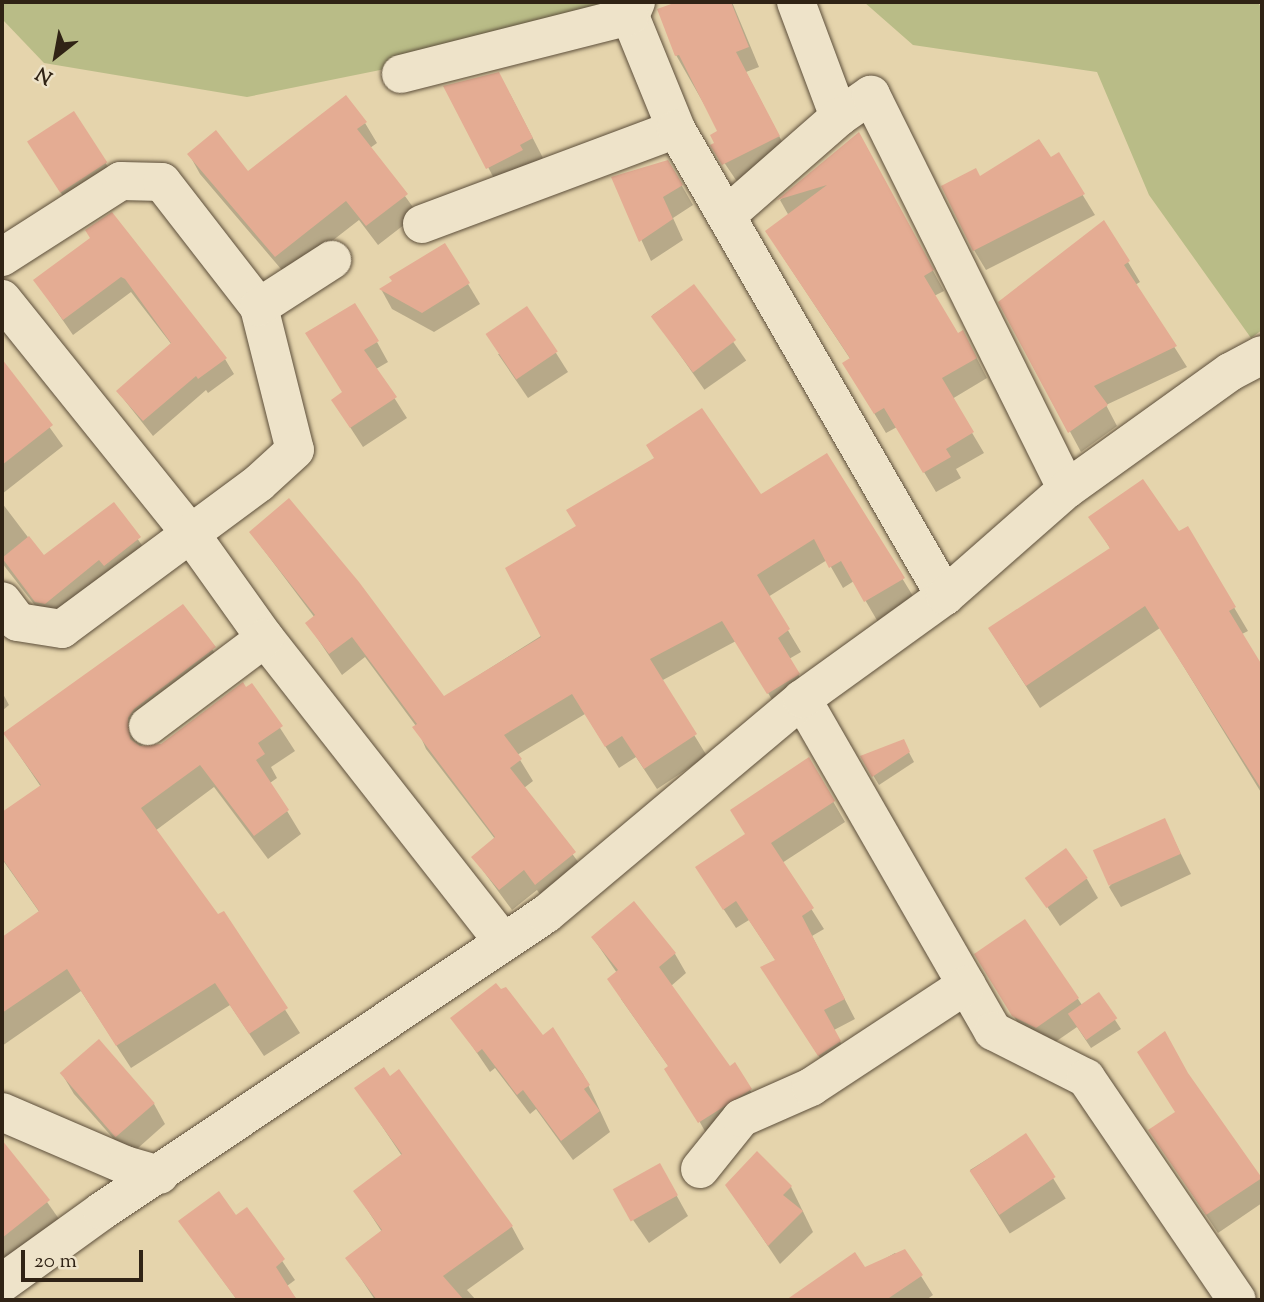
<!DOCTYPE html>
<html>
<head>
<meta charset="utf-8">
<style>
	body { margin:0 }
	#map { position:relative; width:1264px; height:1302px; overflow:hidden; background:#e5d4ac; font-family:"Sorts Mill Goudy",serif }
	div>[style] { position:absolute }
	.green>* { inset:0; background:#b9bc87 }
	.shadow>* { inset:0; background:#0003; transform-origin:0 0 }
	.building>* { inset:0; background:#e4ac93; transform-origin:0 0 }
	.roads { filter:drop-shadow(0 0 2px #5d4f3b) drop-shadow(0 0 2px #5d4f3b) }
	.minor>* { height:38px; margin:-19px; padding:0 19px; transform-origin:19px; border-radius:19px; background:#eee3c9 }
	span { translate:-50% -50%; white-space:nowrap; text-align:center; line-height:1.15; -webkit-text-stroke:6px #eee3c9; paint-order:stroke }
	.frame { position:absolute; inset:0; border:4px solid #302315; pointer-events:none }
	.north { position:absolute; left:21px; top:21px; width:70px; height:70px; -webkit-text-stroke:5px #eee3c9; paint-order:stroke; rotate:211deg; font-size:19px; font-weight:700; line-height:28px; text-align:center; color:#302315 }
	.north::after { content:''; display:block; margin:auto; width:24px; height:32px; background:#302315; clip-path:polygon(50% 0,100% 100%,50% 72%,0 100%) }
	.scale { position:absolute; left:21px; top:1250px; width:122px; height:32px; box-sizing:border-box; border:4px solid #302315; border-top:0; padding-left:9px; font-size:21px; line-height:24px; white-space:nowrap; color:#302315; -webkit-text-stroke:5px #eee3c9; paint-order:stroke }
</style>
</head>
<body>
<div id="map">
	<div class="green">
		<div style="clip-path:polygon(2px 2px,606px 2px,578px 30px,247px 97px,44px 63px,2px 19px)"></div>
		<div style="clip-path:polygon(864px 2px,1257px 2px,1262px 8px,1262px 330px,1251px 338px,1149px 195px,1097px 72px,913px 45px)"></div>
	</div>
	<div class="shadow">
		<div style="clip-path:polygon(682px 2px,732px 2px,759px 67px,746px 72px,790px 157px,738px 183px,713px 146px,720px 132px,676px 55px,659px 10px)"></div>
		<div style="clip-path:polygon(446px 87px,510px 94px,543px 158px,499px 188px)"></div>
		<div style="clip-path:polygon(365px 123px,377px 143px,370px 148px,418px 214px,378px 245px,359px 220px,287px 276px,200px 174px,189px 154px,248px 174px)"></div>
		<div style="clip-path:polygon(859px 135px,944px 291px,934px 296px,958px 336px,963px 332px,987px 378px,952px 399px,984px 453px,956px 469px,961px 478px,936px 492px,897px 427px,886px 433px,856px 383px,851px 360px,779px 251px,789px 216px,780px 200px)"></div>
		<div style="clip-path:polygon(1058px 155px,1095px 215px,986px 270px,974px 250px,980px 178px)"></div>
		<div style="clip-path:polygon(104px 160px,115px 180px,68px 204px,41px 161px)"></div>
		<div style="clip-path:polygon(668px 162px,693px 205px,673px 218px,683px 240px,651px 261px,613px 178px)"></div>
		<div style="clip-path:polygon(1104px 222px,1140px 282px,1135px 285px,1187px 367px,1106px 405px,1117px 426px,1081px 452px,1001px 303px)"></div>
		<div style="clip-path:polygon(91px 239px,225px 359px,234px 374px,208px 393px,206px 390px,153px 436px,118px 392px,172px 345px,131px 292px,73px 335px,35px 280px)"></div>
		<div style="clip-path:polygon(468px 284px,480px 304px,434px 332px,392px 309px,381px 289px)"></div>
		<div style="left:694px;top:286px;width:91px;height:51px;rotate:55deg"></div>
		<div style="clip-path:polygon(377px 342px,388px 362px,376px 369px,407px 418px,363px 447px,333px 401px,344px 393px,319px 353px)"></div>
		<div style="clip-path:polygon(556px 353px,568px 372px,528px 398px,498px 354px)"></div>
		<div style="clip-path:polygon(2px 380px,10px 391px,19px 385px,63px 446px,2px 494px)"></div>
		<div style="clip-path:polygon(827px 455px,916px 601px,878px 622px,854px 581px,843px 588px,827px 560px,768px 597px,801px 652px,789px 659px,811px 696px,781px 714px,736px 641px,661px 681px,707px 756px,657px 789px,636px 757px,619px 768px,585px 714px,517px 755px,533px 781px,524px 788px,587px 874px,548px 905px,537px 890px,512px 910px,473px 857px,495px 839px,426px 749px,416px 726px,365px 657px,342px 675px,307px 623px,315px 618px,251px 533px,443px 698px)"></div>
		<div style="clip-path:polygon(2px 503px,43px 557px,113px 504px,151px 558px,48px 622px,2px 563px)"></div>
		<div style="clip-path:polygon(1091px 517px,1178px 534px,1187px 528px,1248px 631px,1242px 634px,1262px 669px,1262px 794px,1160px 628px,1040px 708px,1004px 652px,1111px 550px)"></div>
		<div style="clip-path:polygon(182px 606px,228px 672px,147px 733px,142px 746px,161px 745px,252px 685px,295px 751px,271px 767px,277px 778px,270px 783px,301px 834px,268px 859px,214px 787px,155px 831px,218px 917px,223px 913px,300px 1033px,264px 1056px,230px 1005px,131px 1068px,81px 991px,2px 1046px,2px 939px,40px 913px,2px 859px,2px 814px,41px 787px,5px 734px)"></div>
		<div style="clip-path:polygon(2px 692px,9px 705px,2px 711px)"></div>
		<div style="clip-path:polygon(903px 741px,914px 762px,879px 785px,862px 757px)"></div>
		<div style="clip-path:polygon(809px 760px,845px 822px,782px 863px,824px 929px,812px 936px,855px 1019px,834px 1030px,851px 1062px,831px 1075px,774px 987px,776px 961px,749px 920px,736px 928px,709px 887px)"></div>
		<div style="clip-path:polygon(1164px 820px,1191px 874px,1121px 907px,1109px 887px)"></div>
		<div style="clip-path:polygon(1028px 878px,1087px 879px,1098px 898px,1060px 926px)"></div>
		<div style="clip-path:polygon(593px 938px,675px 954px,686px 973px,671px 986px,730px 1068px,735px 1065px,762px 1110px,711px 1142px,669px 1067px,621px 999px,617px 973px)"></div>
		<div style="clip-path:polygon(988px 974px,1078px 999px,1082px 1005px,1098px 994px,1121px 1029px,1091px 1048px,1077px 1027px,1048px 1047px,1026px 1036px)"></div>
		<div style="clip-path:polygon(453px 1018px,542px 1037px,552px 1030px,583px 1074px,610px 1132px,573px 1160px,536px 1109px,530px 1114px,495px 1068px,490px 1072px)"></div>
		<div style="clip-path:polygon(99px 1042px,154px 1104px,165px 1124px,129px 1156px,74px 1094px,62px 1074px)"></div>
		<div style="clip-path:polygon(1189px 1076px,1262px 1182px,1262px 1203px,1218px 1233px,1150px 1131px,1177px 1113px)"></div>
		<div style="clip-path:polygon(357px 1089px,512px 1227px,524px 1249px,467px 1290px,476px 1300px,375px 1300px,348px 1259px,382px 1232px,355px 1191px,402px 1156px)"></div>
		<div style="left:1026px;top:1135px;width:75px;height:66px;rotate:58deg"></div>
		<div style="clip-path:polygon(2px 1159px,28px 1175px,59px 1219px,2px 1263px)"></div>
		<div style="clip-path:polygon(660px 1166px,688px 1216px,649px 1243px,629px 1214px)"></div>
		<div style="clip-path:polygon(727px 1185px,791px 1187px,813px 1232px,780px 1264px)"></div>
		<div style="clip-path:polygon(247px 1209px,295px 1280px,287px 1286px,297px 1300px,237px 1300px,180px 1221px,236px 1217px)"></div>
		<div style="clip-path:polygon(895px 1253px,921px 1276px,933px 1295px,926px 1300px,807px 1300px,802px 1291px,865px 1270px)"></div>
	</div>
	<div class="building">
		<div style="clip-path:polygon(677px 2px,731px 2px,749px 47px,736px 52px,780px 136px,722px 165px,710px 145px,714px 143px,710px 135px,717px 131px,679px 55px,675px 56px,657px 9px)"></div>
		<div style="clip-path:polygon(499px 72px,533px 138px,520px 145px,523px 150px,486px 169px,443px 86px)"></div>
		<div style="clip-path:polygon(346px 95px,367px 122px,357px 129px,408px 194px,366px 226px,346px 201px,275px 257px,187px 154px,216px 130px,248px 171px)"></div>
		<div style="left:74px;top:111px;width:61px;height:56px;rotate:57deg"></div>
		<div style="clip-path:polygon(859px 132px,934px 270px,924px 276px,958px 333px,963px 330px,977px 358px,942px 378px,974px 432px,946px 449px,951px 457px,923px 473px,884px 408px,874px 414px,842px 363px,850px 358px,765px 231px,827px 185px,777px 200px)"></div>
		<div style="clip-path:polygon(1039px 139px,1051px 157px,1059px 152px,1085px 194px,973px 251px,941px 186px,976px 168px,980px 176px)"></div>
		<div style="clip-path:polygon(668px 160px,683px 185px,663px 197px,673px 219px,639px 242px,611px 177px)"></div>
		<div style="clip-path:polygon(112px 212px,227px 358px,198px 379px,196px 376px,143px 421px,116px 391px,171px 343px,125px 279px,121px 277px,63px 320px,33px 280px,90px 238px,85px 230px)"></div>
		<div style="clip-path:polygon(1104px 220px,1130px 261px,1124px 265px,1177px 346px,1094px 386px,1108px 405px,1068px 433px,998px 302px)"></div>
		<div style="clip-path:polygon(445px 243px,470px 283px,422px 313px,379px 289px,392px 281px,389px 277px)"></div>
		<div style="left:694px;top:284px;width:70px;height:54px;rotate:53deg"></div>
		<div style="clip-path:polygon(355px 303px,379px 341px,364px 350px,397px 397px,350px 428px,331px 400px,342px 392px,305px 333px)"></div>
		<div style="left:527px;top:306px;width:55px;height:50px;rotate:56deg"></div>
		<div style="clip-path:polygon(2px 359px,53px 425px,2px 465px)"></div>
		<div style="clip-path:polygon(702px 408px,761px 494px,827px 453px,905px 578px,864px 602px,841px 561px,829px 568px,814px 539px,757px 575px,790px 629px,778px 638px,800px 674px,767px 694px,722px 621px,650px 659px,697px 734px,644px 769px,622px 736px,605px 747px,572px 694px,504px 735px,522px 759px,510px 768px,576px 852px,535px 885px,524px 870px,499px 890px,471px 857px,495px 837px,412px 727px,417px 724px,352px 637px,329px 654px,305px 623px,315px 615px,249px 532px,289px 498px,359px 582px,444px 696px,541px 637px,505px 568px,576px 526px,566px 510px,654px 458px,646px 445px)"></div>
		<div style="clip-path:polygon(1143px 479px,1179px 531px,1188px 526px,1236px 607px,1229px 611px,1262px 665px,1262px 790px,1145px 606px,1026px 686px,988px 628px,1110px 548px,1088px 517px)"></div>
		<div style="clip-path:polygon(114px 502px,141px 537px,104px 566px,99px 560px,45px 604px,35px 602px,2px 558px,29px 536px,44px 555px)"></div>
		<div style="clip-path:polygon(183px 604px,216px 647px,134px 709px,128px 718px,130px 739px,140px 746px,161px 744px,243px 682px,246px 687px,252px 683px,283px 726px,258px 743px,265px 754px,256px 760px,289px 810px,254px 836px,200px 765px,141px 808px,218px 914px,224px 911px,288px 1008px,249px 1034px,215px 983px,116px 1046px,67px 969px,2px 1013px,2px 937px,39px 911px,2px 858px,2px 812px,41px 785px,3px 733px)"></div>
		<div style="clip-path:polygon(904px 739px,910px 752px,872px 777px,860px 756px)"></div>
		<div style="clip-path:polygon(809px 757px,835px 801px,771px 843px,814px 908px,802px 916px,845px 999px,824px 1010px,841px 1041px,818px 1056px,760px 967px,775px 960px,736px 901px,723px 910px,695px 867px,745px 834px,730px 810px)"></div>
		<div style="left:1165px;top:818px;width:39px;height:79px;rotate:66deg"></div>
		<div style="left:1066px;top:848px;width:37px;height:51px;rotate:54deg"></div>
		<div style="clip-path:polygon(634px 901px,676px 953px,659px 967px,730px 1066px,735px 1062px,752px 1089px,698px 1123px,664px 1069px,668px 1066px,607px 979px,618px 970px,591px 937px)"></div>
		<div style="clip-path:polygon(1025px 919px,1079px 998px,1036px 1028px,1012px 1016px,974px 954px)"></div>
		<div style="clip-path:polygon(496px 983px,501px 989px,506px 987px,543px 1035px,553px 1027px,590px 1085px,584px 1089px,600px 1111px,561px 1141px,523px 1090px,517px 1095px,482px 1049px,477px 1053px,450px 1018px)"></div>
		<div style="left:1099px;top:992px;width:32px;height:38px;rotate:55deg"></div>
		<div style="clip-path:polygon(1165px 1031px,1188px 1073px,1262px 1178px,1206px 1215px,1148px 1130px,1175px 1112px,1137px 1052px)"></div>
		<div style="left:99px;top:1039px;width:85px;height:52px;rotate:49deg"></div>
		<div style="clip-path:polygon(384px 1067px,390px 1076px,399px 1069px,513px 1226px,443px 1276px,464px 1300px,377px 1300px,345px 1258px,382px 1230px,353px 1191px,402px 1154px,354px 1088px)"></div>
		<div style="left:1026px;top:1133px;width:53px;height:68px;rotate:56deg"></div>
		<div style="clip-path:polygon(2px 1140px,50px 1200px,2px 1238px)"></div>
		<div style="clip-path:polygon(757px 1151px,792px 1186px,783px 1195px,803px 1211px,768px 1246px,725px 1185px)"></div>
		<div style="left:660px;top:1163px;width:37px;height:54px;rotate:61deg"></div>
		<div style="clip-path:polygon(219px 1191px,236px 1215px,247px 1207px,285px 1259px,276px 1267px,297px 1300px,237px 1300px,178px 1221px)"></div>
		<div style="clip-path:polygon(905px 1249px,923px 1275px,886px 1300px,786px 1300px,855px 1252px,865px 1267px)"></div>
	</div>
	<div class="roads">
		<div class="minor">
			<div style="left:636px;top:2px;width:15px;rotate:113deg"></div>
			<div style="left:630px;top:16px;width:122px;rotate:67.8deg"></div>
			<div style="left:796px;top:2px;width:123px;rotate:69.5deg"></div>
			<div style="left:839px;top:117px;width:39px;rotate:-35deg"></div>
			<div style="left:871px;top:95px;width:440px;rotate:63.6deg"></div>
			<div style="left:401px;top:74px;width:236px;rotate:-14.2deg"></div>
			<div style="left:727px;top:215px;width:149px;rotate:-41.2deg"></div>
			<div style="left:422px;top:224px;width:271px;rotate:-20.5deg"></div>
			<div style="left:676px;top:129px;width:539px;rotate:60.06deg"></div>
			<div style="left:2px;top:257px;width:141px;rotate:-32.6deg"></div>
			<div style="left:121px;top:181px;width:41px;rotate:1.4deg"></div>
			<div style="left:162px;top:182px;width:158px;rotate:52.2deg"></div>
			<div style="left:259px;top:307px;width:147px;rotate:75.9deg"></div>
			<div style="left:295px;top:450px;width:49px;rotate:137.5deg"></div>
			<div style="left:259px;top:483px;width:245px;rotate:143.5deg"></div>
			<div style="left:62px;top:629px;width:45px;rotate:-171deg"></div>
			<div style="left:18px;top:622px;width:26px;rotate:-127deg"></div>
			<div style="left:2px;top:299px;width:300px;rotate:51.2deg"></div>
			<div style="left:190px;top:533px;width:129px;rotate:54.5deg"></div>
			<div style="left:265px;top:638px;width:384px;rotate:51.9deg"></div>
			<div style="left:259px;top:307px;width:87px;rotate:-32.8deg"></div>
			<div style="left:802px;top:699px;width:383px;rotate:60.1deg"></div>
			<div style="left:993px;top:1031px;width:104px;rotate:26.8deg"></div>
			<div style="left:1086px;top:1078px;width:268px;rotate:55.8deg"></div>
			<div style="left:148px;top:726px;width:146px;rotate:-36.9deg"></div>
			<div style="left:2px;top:1112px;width:134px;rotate:23.3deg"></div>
			<div style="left:125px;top:1165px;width:36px;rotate:16deg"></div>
			<div style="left:700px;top:1169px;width:65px;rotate:-51.2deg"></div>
			<div style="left:741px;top:1118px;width:77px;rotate:-23.9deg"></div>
			<div style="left:811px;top:1087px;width:186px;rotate:-33.3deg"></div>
			<div style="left:2px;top:1283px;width:123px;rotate:-35.8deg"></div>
			<div style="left:102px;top:1211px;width:534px;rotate:-33.78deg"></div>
			<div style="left:546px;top:914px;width:334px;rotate:-40deg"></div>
			<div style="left:802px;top:699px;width:176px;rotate:-35.8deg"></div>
			<div style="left:945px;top:596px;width:162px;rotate:-41.3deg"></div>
			<div style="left:1067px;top:489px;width:201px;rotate:-35.7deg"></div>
			<div style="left:1230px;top:372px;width:36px;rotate:-28deg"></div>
		</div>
	</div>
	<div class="frame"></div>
	<div class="north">N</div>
	<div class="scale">20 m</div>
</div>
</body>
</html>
